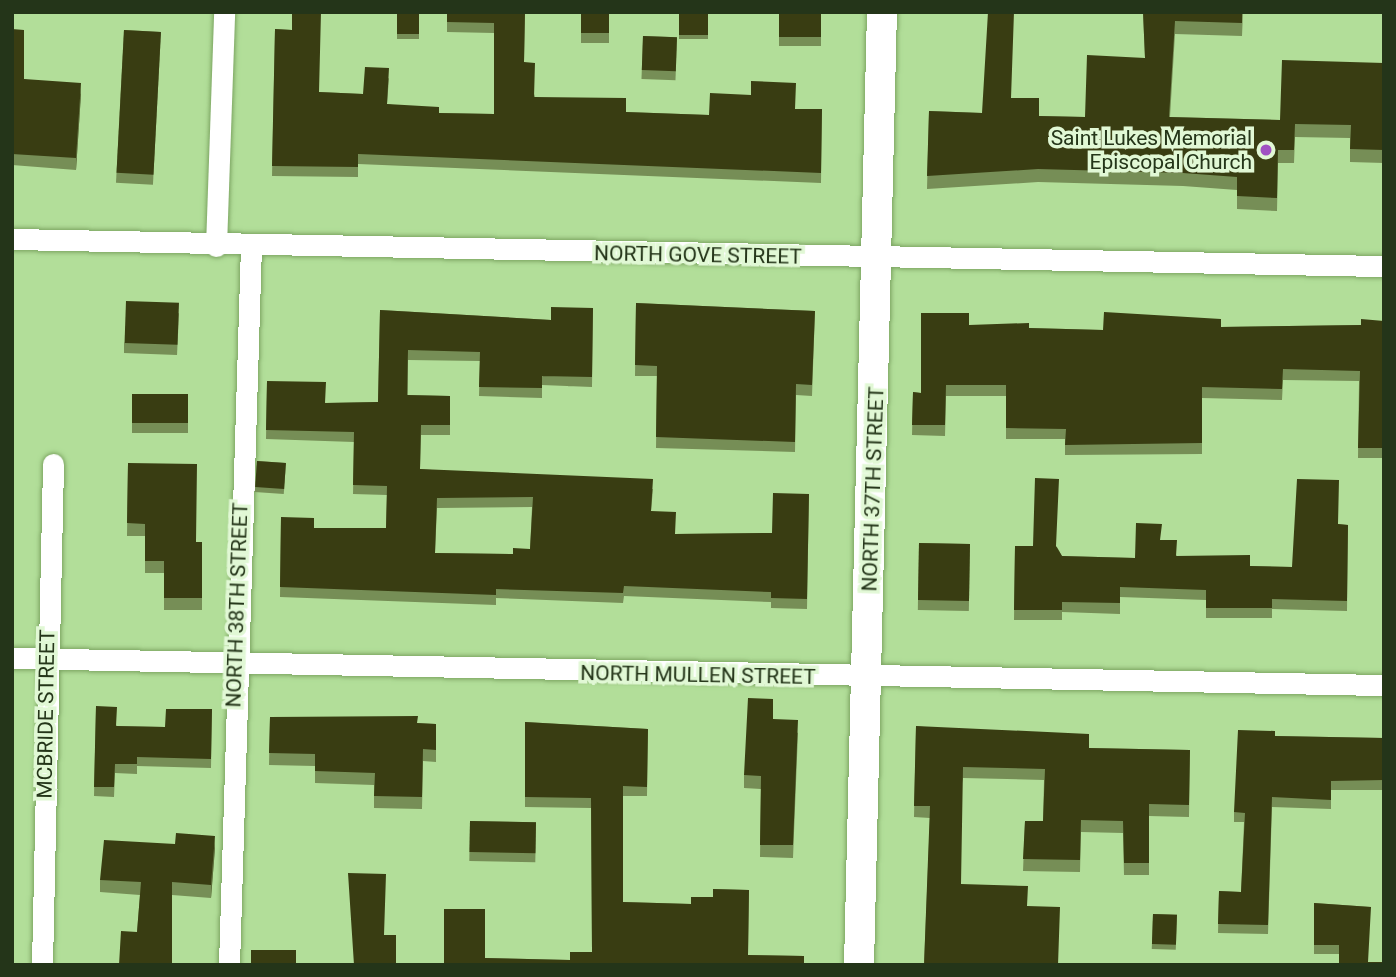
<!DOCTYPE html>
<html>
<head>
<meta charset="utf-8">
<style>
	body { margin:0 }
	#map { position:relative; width:1396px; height:977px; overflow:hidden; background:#b2de99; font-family:Roboto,sans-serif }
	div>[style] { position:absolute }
	.roads { filter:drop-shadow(0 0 2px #7ca562) drop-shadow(0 0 2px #7ca562) }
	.street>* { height:21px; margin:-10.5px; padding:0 10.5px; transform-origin:10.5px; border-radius:10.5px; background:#fff }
	.secondary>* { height:30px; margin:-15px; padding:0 15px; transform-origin:15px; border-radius:15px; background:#fff }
	.wall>* { inset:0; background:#768e56; transform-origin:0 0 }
	.shaded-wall>* { inset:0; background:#5d6d3a }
	.building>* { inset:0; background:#393d12; transform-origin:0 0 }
	.dots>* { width:19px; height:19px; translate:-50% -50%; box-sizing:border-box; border:4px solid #e1f8d5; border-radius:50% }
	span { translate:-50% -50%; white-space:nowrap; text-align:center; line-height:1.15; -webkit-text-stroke:7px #e1f8d5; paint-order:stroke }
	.poi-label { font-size:21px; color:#243519 }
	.right { translate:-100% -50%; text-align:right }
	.street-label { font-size:21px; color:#243519 }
	.frame { position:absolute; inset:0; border:14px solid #243519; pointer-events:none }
</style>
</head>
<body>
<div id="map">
	<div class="roads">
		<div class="street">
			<div style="left:12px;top:239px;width:1372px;rotate:1.13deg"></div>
			<div style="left:216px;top:246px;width:234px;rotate:-88deg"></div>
			<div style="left:12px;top:658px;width:1372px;rotate:1.13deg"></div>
			<div style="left:42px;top:965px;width:501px;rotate:-88.74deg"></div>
			<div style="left:229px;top:965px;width:719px;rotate:-88.25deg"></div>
		</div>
		<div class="secondary">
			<div style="left:859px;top:965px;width:953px;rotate:-88.62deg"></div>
		</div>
	</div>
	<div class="wall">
		<div style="left:397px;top:12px;width:22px;height:27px"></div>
		<div style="clip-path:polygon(447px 12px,525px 12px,524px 62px,535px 97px,626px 112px,709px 115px,796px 109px,822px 109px,821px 183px,358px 164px,358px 177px,272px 176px,275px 29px,292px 30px,319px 92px,363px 94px,389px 78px,387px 104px,439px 113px,494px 114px,494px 33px,447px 32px)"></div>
		<div style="left:581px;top:12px;width:28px;height:31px"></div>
		<div style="left:679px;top:12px;width:29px;height:27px"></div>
		<div style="left:779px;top:12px;width:42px;height:34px"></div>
		<div style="clip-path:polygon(1143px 12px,1243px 12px,1242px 36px,1175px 34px,1170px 117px,1280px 120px,1384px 63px,1384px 163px,1350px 162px,1350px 138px,1295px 137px,1294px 163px,1278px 163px,1277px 211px,1237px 209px,1237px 190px,1183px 186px,1038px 182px,927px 189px,929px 111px,982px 113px,1011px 98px,1039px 116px,1085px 117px,1145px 58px)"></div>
		<div style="clip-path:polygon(12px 29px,24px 79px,81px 94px,76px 170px,12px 165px)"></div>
		<div style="left:124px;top:30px;width:37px;height:153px;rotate:3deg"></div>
		<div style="left:643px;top:36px;width:34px;height:43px;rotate:2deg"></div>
		<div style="clip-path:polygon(636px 303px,815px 311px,812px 396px,796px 395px,795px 452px,656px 448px,657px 376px,635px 376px)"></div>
		<div style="clip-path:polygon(evenodd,593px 308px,592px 387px,542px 385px,542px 398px,479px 396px,480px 361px,408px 360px,408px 395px,450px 396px,450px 435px,421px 435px,420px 469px,653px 489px,651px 511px,675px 534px,772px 533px,809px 494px,807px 609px,771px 608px,771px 602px,624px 596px,623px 603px,496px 598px,496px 605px,280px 597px,281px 517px,314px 528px,386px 528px,387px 495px,353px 494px,354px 442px,266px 439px,267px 381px,326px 403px,378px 402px,380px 310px,551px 320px,593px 308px,532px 507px,530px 549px,513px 554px,435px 553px,437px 508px,532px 507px)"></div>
		<div style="clip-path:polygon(179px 313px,177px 355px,124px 353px,124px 343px)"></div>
		<div style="clip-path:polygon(1384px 321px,1384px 458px,1358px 458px,1359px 381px,1283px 380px,1282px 400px,1202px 398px,1202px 454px,1065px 455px,1065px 439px,1006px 439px,1006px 396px,946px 396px,945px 436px,912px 435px,913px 392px,921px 393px,969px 325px,1029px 328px,1103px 330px,1221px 327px,1361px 325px)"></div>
		<div style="left:132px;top:394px;width:56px;height:39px"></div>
		<div style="left:257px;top:461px;width:29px;height:31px;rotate:4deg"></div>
		<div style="clip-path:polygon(128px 463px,196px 542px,202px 542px,202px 610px,164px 610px,164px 573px,145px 573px,145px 536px,127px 536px)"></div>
		<div style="clip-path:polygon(1338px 524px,1348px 525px,1347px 611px,1272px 609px,1272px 618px,1206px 618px,1206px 600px,1120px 597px,1120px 614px,1062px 612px,1062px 620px,1014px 620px,1015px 546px,1057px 547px,1062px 556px,1135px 558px,1161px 540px,1177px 556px,1250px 566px,1292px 567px)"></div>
		<div style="left:919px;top:543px;width:51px;height:67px;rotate:1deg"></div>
		<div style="clip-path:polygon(96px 706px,117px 726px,165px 727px,212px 709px,211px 768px,137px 766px,137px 774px,115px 773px,114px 797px,94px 796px)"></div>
		<div style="clip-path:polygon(270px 717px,436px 724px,436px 762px,423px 761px,422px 809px,374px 808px,374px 785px,315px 783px,315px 766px,269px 765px)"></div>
		<div style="clip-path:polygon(773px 719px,798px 733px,793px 858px,760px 857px,761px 789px,744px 788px,744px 775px)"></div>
		<div style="clip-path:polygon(525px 722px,648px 729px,647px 796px,623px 796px,623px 902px,691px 904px,691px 897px,713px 897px,713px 889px,749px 890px,748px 955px,804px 956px,804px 965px,444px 965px,444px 909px,485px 909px,485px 958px,570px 960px,570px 952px,592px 952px,591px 808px,525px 807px)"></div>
		<div style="clip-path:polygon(916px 726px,1089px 748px,1190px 750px,1189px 817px,1149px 816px,1149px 875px,1124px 875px,1123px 833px,1081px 832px,1080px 872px,1023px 871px,1025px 821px,1043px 821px,1044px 780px,963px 778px,924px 965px,930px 818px,914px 817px)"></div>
		<div style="clip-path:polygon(1275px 736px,1384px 738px,1384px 790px,1331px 790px,1331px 809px,1272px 807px,1268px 934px,1218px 933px,1219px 891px,1241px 892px,1244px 822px,1234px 822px,1234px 812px)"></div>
		<div style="left:470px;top:821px;width:66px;height:40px;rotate:1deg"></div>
		<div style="clip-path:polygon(215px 848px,211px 898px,172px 895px,137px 932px,140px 895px,100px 892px,100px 880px)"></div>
		<div style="clip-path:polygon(1314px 903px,1371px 907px,1339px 965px,1339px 954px,1314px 954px)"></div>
		<div style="left:1153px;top:914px;width:24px;height:35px;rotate:2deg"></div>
	</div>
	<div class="shaded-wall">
		<div style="clip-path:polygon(81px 83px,81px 94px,76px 170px,76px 158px)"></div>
		<div style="clip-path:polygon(215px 836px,215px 848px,211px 898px,211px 885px)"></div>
	</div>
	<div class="building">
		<div style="clip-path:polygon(292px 12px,321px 12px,319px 92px,363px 94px,365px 67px,389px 68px,387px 104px,439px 107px,439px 113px,494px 114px,494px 23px,447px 22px,447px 12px,525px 12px,524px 62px,535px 63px,534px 97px,626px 98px,626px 112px,709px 115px,710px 93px,751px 95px,751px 81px,796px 83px,795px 109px,822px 109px,821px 173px,358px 154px,358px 167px,272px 166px,275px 29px,292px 30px)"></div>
		<div style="left:397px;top:12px;width:22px;height:22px"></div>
		<div style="left:581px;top:12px;width:28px;height:21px"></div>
		<div style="left:679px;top:12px;width:29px;height:23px"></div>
		<div style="left:779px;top:12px;width:42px;height:25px"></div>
		<div style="clip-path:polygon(988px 12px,1014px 12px,1011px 98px,1039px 98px,1039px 116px,1085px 117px,1087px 55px,1145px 58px,1143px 12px,1242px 12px,1242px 23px,1175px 21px,1169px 117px,1280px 120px,1282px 60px,1384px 63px,1384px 150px,1350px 149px,1351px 125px,1295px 124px,1294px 150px,1278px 150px,1277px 198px,1237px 196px,1237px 177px,1183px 173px,1038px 169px,927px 176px,929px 111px,982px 113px)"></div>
		<div style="clip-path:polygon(12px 29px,24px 30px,24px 79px,81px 83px,76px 158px,12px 154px)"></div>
		<div style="left:124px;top:30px;width:37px;height:143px;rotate:3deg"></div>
		<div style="left:643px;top:36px;width:34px;height:34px;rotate:2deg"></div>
		<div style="left:126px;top:301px;width:53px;height:42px;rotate:2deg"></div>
		<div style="clip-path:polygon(636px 303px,815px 311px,812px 385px,796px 384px,795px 442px,656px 437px,657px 366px,635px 365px)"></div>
		<div style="clip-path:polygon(evenodd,551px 307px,593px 308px,592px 377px,542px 376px,542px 388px,479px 387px,480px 352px,408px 350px,407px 395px,450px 396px,450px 425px,421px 425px,420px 469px,653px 479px,651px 511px,676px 512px,675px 534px,772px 533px,773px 493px,809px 494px,807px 599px,771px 598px,771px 592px,624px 586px,623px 593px,496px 589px,496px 595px,280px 587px,281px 517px,314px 518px,314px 528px,386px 528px,387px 486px,353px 485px,354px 432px,266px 430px,267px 381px,326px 382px,325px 403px,378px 402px,380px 310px,551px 320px,551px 307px,533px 497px,530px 549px,513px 548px,513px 554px,435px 553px,437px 498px,533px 497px)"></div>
		<div style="clip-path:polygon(1104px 312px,1221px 319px,1221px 327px,1361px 325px,1361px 319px,1384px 321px,1384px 448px,1358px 448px,1360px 371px,1283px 369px,1282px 389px,1202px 387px,1202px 443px,1065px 445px,1066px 429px,1006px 428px,1006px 385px,946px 385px,945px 425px,912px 425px,913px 392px,921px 393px,921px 313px,969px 313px,969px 325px,1029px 323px,1029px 328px,1103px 330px)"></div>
		<div style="left:132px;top:394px;width:56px;height:29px"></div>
		<div style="left:257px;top:461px;width:29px;height:26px;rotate:4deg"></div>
		<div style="clip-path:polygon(128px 463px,197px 464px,196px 542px,202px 542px,202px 598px,164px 598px,164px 561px,145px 561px,145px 524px,127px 523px)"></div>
		<div style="clip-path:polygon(1035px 478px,1059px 479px,1056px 546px,1062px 556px,1135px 558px,1136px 523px,1162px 524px,1160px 540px,1177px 540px,1176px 556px,1250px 555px,1250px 566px,1292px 567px,1297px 479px,1339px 480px,1338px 524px,1348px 525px,1347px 601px,1272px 599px,1272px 608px,1206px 608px,1206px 590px,1120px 587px,1120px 603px,1062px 602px,1062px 610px,1014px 610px,1015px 546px,1033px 546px)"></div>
		<div style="left:919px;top:543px;width:51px;height:57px;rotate:1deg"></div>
		<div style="clip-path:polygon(748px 698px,773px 699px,773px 719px,798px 720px,793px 845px,760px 845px,761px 776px,744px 775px)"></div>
		<div style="clip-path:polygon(96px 706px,117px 707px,116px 726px,165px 727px,166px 709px,212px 709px,211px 759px,137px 757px,137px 764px,115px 764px,114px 787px,94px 787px)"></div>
		<div style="clip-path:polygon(418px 716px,417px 723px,436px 724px,436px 750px,423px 749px,422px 797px,374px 796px,375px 773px,315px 771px,315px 754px,269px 753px,270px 717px)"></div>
		<div style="clip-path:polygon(525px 722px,648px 729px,647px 787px,623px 786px,623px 902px,691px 904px,691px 897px,713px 897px,713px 889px,749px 890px,748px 955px,804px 956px,804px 965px,444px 965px,444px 909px,485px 909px,485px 958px,570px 960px,570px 952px,592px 952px,591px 798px,525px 797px)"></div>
		<div style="clip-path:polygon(916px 726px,1089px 734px,1089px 748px,1190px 750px,1189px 805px,1149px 804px,1149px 863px,1124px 863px,1123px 821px,1081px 820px,1080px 860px,1023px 859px,1025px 821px,1043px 821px,1045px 769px,963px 767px,961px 884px,1028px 886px,1027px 906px,1060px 907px,1058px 965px,924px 965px,930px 806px,914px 806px)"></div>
		<div style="clip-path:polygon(1238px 730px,1275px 731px,1275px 736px,1384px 738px,1384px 780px,1331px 781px,1331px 800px,1272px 797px,1268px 925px,1218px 924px,1219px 891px,1241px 892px,1245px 813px,1234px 812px)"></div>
		<div style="left:470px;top:821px;width:66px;height:31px;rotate:1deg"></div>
		<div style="clip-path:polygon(176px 833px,215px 836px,211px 885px,172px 882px,172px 965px,119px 965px,121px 931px,137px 932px,141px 882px,100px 880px,104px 840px,175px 844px)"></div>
		<div style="clip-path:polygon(348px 873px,386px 874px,384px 935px,396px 935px,396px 965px,354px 965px)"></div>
		<div style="clip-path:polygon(1314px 903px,1371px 907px,1368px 962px,1384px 962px,1384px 965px,1339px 965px,1339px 945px,1314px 945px)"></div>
		<div style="left:1153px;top:914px;width:24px;height:30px;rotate:2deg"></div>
		<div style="left:296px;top:950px;width:15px;height:45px;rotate:90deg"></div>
	</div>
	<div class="dots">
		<div style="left:1266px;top:150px;background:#a051c2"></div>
	</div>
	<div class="poi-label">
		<span class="right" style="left:1252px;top:150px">Saint Lukes Memorial<br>Episcopal Church</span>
	</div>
	<div class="street-label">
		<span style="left:698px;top:255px;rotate:1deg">NORTH GOVE STREET</span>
		<span style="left:873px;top:489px;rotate:-88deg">NORTH 37TH STREET</span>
		<span style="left:237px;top:605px;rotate:-88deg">NORTH 38TH STREET</span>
		<span style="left:698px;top:675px;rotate:1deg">NORTH MULLEN STREET</span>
		<span style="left:46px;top:714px;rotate:-89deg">MCBRIDE STREET</span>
	</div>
	<div class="frame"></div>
</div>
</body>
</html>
